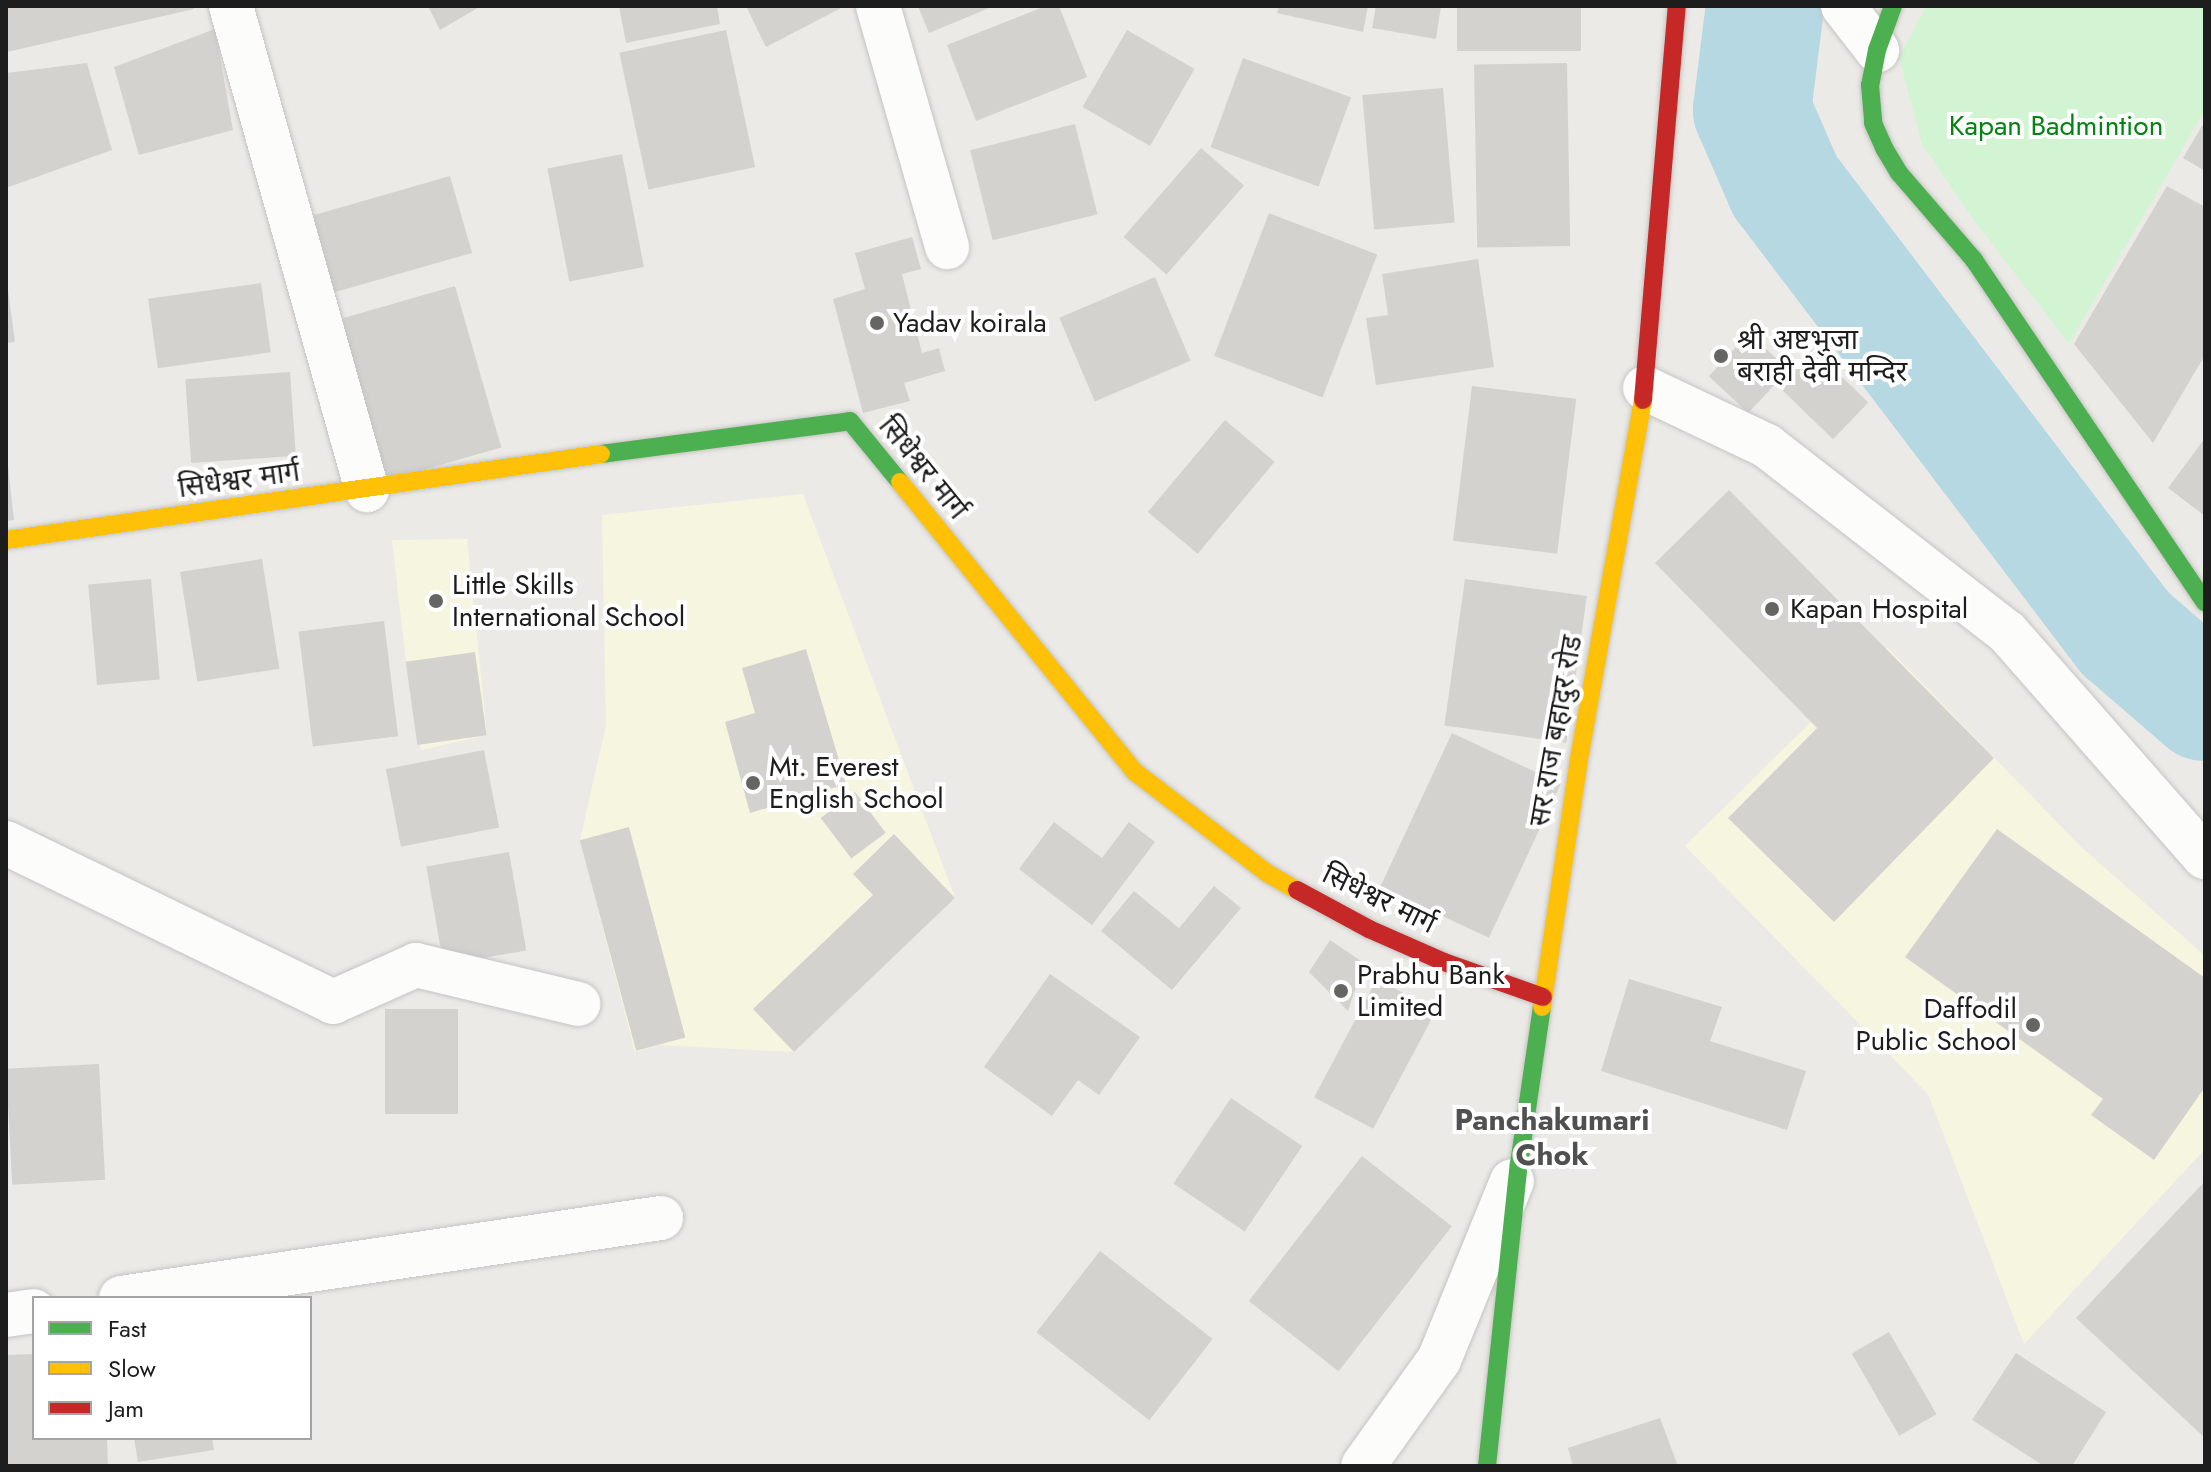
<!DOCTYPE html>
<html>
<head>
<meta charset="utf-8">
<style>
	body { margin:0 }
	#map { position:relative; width:2211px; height:1472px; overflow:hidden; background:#eceae6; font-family:Jost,"Noto Sans Devanagari",sans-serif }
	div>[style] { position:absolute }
	.education>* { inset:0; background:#f6f6e0 }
	.park>* { inset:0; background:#d2f4d3 }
	.river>* { height:118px; margin:-59px; padding:0 59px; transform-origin:59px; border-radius:59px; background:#b6d8e2 }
	.building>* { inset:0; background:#d4d2ce; transform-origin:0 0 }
	.roads { filter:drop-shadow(0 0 2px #c4c4c2) drop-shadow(0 0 2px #c4c4c2) }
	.street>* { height:44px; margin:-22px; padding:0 22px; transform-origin:22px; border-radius:22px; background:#fcfcfb }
	.fast>* { height:18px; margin:-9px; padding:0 9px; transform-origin:9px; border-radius:9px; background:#4caf50 }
	.slow>* { height:18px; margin:-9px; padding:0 9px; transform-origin:9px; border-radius:9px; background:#ffc107 }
	.jam>* { height:18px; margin:-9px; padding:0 9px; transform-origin:9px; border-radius:9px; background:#c62828 }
	.dots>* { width:22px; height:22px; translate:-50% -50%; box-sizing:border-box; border:4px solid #fff; border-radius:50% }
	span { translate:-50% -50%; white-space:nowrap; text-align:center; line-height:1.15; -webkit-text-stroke:8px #fff; paint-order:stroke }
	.park-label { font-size:28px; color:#038311 }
	.poi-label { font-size:28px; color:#1d1d1d }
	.left { translate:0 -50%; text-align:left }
	.right { translate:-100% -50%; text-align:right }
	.street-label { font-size:28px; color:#1d1d1d }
	.neighbourhood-label { font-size:30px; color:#505050; font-weight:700 }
	.frame { position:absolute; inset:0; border:8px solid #1d1d1d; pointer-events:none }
	.legend { position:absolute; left:32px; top:1296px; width:280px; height:144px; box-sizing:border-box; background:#fff; border:2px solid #a5a5a5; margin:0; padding:10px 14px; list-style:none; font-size:24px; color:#1d1d1d }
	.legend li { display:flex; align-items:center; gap:16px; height:40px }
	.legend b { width:40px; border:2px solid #a5a5a5 }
</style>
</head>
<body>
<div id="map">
	<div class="education">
		<div style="clip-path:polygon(803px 494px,955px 898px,794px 1052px,660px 1045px,635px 1052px,580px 840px,606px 726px,602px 515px)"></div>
		<div style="clip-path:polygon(467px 539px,487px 735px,421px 750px,406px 661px,392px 540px)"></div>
		<div style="clip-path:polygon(1887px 647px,2081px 847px,2205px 956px,2205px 1149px,2024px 1344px,1928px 1094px,1685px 846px)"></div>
	</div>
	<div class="park">
		<div style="clip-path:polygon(1926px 6px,2205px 6px,2205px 110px,2069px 344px,1970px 215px,1922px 144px,1899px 58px)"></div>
	</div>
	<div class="river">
		<div style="left:1765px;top:6px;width:105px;rotate:97.1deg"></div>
		<div style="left:1752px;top:110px;width:83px;rotate:66.5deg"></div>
		<div style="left:1785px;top:186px;width:562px;rotate:52.74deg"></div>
		<div style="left:2125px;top:633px;width:106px;rotate:40.8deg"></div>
	</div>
	<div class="building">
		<div style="clip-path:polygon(6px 6px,193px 6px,194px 9px,7px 52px)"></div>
		<div style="clip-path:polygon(428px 6px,481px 6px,440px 30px)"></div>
		<div style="clip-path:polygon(619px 6px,717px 6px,720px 24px,626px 43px)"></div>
		<div style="clip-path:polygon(746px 6px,845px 6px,766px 47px)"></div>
		<div style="clip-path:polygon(918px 6px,994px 6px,929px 33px)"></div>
		<div style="clip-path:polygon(1046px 6px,1059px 6px,1087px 77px,976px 121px,947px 45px)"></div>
		<div style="clip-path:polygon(1279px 6px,1368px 6px,1363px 32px,1277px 13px)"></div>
		<div style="clip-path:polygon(1376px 6px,1441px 6px,1436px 39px,1372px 28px)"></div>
		<div style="left:1457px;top:6px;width:124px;height:45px"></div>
		<div style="clip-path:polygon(215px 29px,233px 130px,139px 155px,114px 67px)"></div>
		<div style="left:726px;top:30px;width:140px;height:109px;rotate:78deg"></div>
		<div style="left:1127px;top:30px;width:78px;height:89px;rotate:30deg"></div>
		<div style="left:1243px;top:58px;width:115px;height:95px;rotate:20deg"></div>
		<div style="clip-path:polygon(87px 63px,112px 150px,6px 188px,6px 73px)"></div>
		<div style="left:1567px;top:63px;width:183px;height:93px;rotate:89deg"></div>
		<div style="left:1443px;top:88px;width:135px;height:81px;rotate:85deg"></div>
		<div style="clip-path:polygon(2205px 121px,2205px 171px,2183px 158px)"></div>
		<div style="left:1075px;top:124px;width:93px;height:108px;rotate:76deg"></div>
		<div style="left:1201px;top:148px;width:57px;height:118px;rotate:41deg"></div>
		<div style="left:622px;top:154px;width:115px;height:76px;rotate:79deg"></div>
		<div style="left:450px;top:176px;width:80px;height:143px;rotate:74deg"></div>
		<div style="clip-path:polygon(2167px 186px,2205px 207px,2205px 355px,2153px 443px,2074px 344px)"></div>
		<div style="left:1269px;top:213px;width:116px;height:153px;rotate:21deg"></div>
		<div style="clip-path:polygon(912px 237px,921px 269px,902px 274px,922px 353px,939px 348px,945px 371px,904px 383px,910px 401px,863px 413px,833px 299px,865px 289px,855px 253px)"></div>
		<div style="clip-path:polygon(1478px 259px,1494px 367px,1376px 385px,1366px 318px,1388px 315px,1382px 274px)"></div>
		<div style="clip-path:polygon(6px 275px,15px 342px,6px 343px)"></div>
		<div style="left:1155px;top:277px;width:91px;height:104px;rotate:67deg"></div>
		<div style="left:261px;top:283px;width:70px;height:114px;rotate:82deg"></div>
		<div style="left:455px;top:286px;width:168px;height:125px;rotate:74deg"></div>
		<div style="left:1749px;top:333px;width:54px;height:59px;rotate:43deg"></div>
		<div style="left:1813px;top:349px;width:77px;height:51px;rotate:44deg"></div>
		<div style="left:290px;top:372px;width:84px;height:105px;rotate:86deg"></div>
		<div style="left:1472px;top:386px;width:105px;height:156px;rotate:7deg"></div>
		<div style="left:1225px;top:420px;width:65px;height:120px;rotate:40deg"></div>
		<div style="clip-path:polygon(2205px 438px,2205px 516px,2168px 488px)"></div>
		<div style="clip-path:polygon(6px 447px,14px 520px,6px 521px)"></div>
		<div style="clip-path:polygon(1729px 490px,1994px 758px,1834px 922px,1728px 818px,1817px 728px,1655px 563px)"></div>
		<div style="left:262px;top:559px;width:111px;height:83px;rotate:81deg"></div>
		<div style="left:151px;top:579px;width:101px;height:63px;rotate:85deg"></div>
		<div style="left:1465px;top:579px;width:123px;height:148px;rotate:8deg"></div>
		<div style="left:384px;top:621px;width:116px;height:86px;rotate:83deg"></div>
		<div style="clip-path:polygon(806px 649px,846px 784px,750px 813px,725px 722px,755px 713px,742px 668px)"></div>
		<div style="left:475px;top:652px;width:84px;height:70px;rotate:82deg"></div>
		<div style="left:1452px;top:733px;width:120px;height:170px;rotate:25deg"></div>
		<div style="left:484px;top:750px;width:79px;height:100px;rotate:79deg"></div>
		<div style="left:855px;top:792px;width:51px;height:43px;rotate:53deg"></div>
		<div style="clip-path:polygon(1054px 822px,1102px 858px,1129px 822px,1155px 842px,1092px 925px,1019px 869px)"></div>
		<div style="left:629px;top:827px;width:218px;height:51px;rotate:75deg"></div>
		<div style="clip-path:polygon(1997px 829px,2205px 978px,2205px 1087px,2154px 1160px,2091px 1115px,2103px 1099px,1905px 957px)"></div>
		<div style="clip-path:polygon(894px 834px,955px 898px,794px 1052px,753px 1009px,873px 895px,853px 874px)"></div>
		<div style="left:509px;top:852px;width:100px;height:84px;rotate:80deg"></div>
		<div style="clip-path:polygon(1214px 886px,1241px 908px,1172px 990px,1101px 931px,1134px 891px,1179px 928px)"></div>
		<div style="clip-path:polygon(1330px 940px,1364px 963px,1348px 1011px,1309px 972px)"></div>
		<div style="clip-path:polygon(1050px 974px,1140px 1037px,1099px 1095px,1078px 1080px,1052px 1116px,984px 1067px)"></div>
		<div style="left:1377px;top:979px;width:67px;height:134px;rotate:28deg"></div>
		<div style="clip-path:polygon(1629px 979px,1722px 1007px,1710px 1041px,1806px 1071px,1787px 1130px,1601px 1071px)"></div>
		<div style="left:385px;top:1009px;width:73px;height:105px"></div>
		<div style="left:99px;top:1064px;width:116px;height:93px;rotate:87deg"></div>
		<div style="left:1231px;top:1098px;width:86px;height:103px;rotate:34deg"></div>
		<div style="left:1362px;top:1156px;width:114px;height:184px;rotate:38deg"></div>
		<div style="clip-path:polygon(2205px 1181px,2205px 1438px,2076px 1318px)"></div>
		<div style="left:1100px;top:1251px;width:143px;height:103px;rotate:38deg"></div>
		<div style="left:1889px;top:1332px;width:95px;height:43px;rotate:60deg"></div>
		<div style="clip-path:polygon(2016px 1353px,2106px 1412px,2072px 1466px,2044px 1466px,1972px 1420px)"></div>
		<div style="clip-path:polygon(34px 1354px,34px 1438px,107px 1438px,108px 1466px,7px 1466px,6px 1355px)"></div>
		<div style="clip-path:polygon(1660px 1418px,1678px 1466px,1573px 1466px,1568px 1448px)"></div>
		<div style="clip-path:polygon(134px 1438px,212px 1438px,214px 1450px,138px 1462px)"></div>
	</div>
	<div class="roads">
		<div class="street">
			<div style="left:231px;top:6px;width:503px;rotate:74.31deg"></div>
			<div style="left:878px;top:6px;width:251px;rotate:74deg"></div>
			<div style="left:1843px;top:6px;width:56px;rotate:52.3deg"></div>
			<div style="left:1645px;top:388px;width:135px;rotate:25.4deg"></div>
			<div style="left:1767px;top:446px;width:304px;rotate:37.8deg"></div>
			<div style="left:2007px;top:632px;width:300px;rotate:48.7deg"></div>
			<div style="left:6px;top:843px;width:364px;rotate:25.9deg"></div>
			<div style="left:333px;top:1002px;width:91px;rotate:-24deg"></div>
			<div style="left:416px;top:965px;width:167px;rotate:13.5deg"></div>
			<div style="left:121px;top:1298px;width:546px;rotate:-8.43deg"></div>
			<div style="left:6px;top:1315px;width:28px;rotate:-8deg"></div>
			<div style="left:1363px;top:1466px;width:130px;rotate:-54.4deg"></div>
			<div style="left:1439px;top:1360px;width:193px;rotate:-67.8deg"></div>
		</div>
		<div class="fast">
			<div style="left:1893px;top:6px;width:47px;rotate:110deg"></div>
			<div style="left:1877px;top:50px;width:36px;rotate:101deg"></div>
			<div style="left:1870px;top:85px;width:38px;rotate:85deg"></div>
			<div style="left:1873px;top:123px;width:27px;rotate:66deg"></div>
			<div style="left:1884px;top:148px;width:29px;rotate:59deg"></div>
			<div style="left:1899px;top:173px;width:115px;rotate:49.2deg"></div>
			<div style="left:1974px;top:260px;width:413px;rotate:56deg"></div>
			<div style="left:601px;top:454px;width:251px;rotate:-7.5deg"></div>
			<div style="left:850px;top:421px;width:79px;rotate:50.7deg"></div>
			<div style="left:1487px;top:1466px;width:304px;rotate:-84deg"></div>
			<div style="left:1519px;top:1164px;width:159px;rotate:-81.7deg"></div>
		</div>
		<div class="slow">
			<div style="left:900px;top:482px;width:373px;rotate:51deg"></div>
			<div style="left:1135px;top:772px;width:166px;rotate:37.4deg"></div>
			<div style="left:1267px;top:873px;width:34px;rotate:30deg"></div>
			<div style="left:6px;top:540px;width:601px;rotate:-8.22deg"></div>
			<div style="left:1542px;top:1007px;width:251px;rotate:-81.5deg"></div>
			<div style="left:1579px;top:759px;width:365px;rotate:-79.9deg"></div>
		</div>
		<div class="jam">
			<div style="left:1643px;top:400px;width:395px;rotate:-85.1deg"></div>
			<div style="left:1297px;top:890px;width:82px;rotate:28.4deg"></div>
			<div style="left:1369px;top:929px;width:82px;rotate:23.7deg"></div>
			<div style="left:1444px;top:962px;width:105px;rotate:19.5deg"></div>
		</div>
	</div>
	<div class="dots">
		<div style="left:877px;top:323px;background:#656563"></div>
		<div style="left:1721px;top:356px;background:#656563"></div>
		<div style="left:436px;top:601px;background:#656563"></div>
		<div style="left:1772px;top:609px;background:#656563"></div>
		<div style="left:753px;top:783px;background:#656563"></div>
		<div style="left:1341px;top:991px;background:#656563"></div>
		<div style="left:2033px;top:1025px;background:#656563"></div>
	</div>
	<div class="park-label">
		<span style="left:2056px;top:126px">Kapan Badmintion</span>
	</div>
	<div class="poi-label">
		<span class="left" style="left:893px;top:323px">Yadav koirala</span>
		<span class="left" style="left:1737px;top:356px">श्री अष्टभुजा<br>बराही देवी मन्दिर</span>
		<span class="left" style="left:452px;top:601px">Little Skills<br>International School</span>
		<span class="left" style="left:1790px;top:609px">Kapan Hospital</span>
		<span class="left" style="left:769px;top:783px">Mt. Everest<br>English School</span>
		<span class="left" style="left:1357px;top:991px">Prabhu Bank<br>Limited</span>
		<span class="right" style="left:2017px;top:1025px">Daffodil<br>Public School</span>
	</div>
	<div class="street-label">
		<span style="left:923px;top:468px;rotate:51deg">सिधेश्वर मार्ग</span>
		<span style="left:239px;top:480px;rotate:-8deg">सिधेश्वर मार्ग</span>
		<span style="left:1556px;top:731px;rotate:-80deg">सर राज बहादुर रोड</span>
		<span style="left:1379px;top:899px;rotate:26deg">सिधेश्वर मार्ग</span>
	</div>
	<div class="neighbourhood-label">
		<span style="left:1552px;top:1137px">Panchakumari<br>Chok</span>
	</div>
	<div class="frame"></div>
	<ul class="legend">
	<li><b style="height:10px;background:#4caf50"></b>Fast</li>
	<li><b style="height:10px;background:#ffc107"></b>Slow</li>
	<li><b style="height:10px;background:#c62828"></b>Jam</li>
	</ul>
</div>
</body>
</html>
